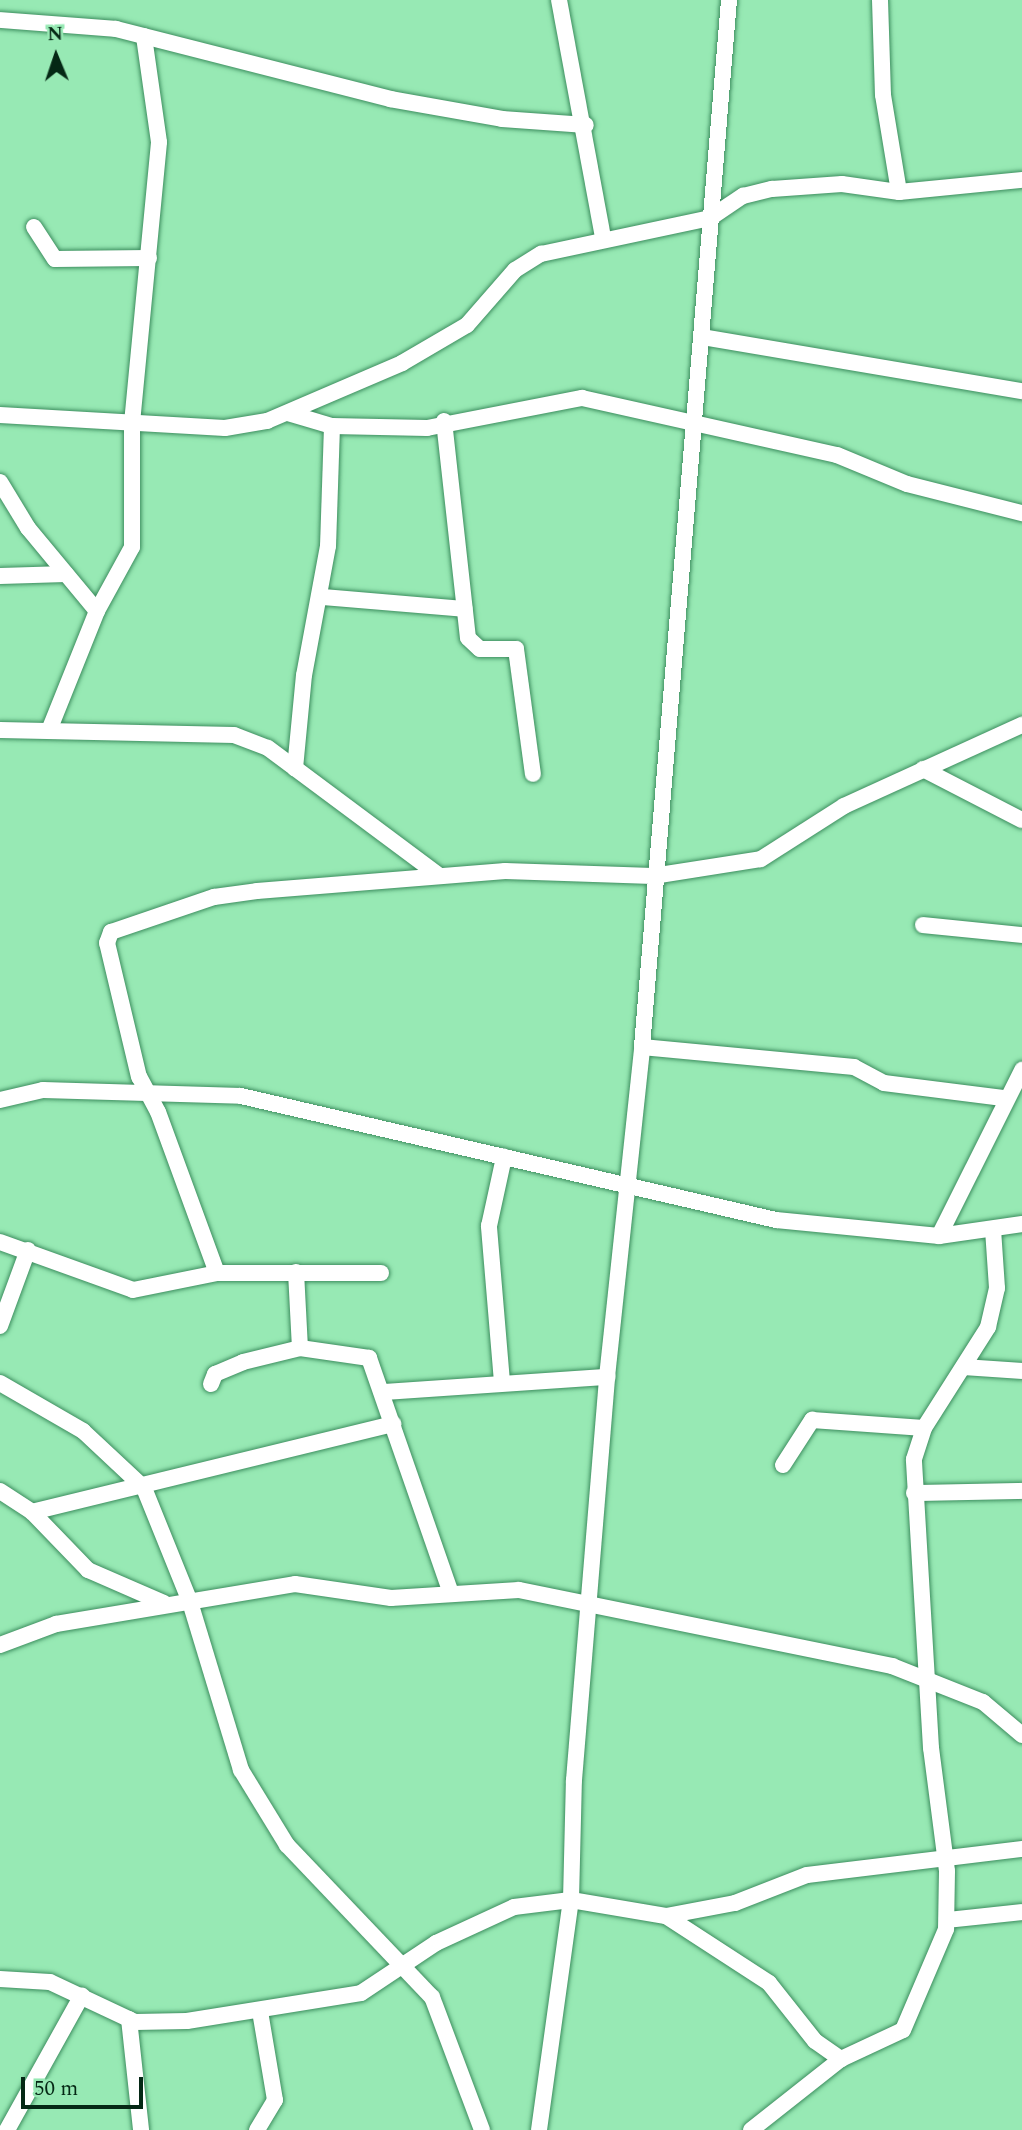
<!DOCTYPE html>
<html>
<head>
<meta charset="utf-8">
<style>
	body { margin:0 }
	#map { position:relative; width:1022px; height:2130px; overflow:hidden; background:#97e9b4; font-family:Spectral,serif }
	div>[style] { position:absolute }
	.roads { filter:drop-shadow(0 0 2px #3d8e5f) drop-shadow(0 0 2px #3d8e5f) }
	.minor>* { height:16px; margin:-8px; padding:0 8px; transform-origin:8px; border-radius:8px; background:#fff }
	span { translate:-50% -50%; white-space:nowrap; text-align:center; line-height:1.15; -webkit-text-stroke:5px #97e9b4; paint-order:stroke }
	.north { position:absolute; left:21px; top:21px; width:70px; height:70px; -webkit-text-stroke:5px #97e9b4; paint-order:stroke; rotate:358deg; font-size:19px; font-weight:700; line-height:28px; text-align:center; color:#052815 }
	.north::after { content:''; display:block; margin:auto; width:24px; height:32px; background:#052815; clip-path:polygon(50% 0,100% 100%,50% 72%,0 100%) }
	.scale { position:absolute; left:21px; top:2077px; width:122px; height:32px; box-sizing:border-box; border:4px solid #052815; border-top:0; padding-left:9px; font-size:21px; line-height:24px; white-space:nowrap; color:#052815; -webkit-text-stroke:5px #97e9b4; paint-order:stroke }
</style>
</head>
<body>
<div id="map">
	<div class="roads">
		<div class="minor">
			<div style="left:559px;top:0;width:242px;rotate:79.5deg"></div>
			<div style="left:880px;top:0;width:95px;rotate:88.2deg"></div>
			<div style="left:883px;top:95px;width:98px;rotate:80.6deg"></div>
			<div style="left:0;top:20px;width:116px;rotate:4.4deg"></div>
			<div style="left:116px;top:29px;width:283px;rotate:14.3deg"></div>
			<div style="left:390px;top:99px;width:114px;rotate:10.1deg"></div>
			<div style="left:502px;top:119px;width:84px;rotate:4.1deg"></div>
			<div style="left:34px;top:227px;width:38px;rotate:57deg"></div>
			<div style="left:55px;top:259px;width:94px;rotate:-0.6deg"></div>
			<div style="left:702px;top:337px;width:325px;rotate:9.6deg"></div>
			<div style="left:288px;top:413px;width:46px;rotate:16.5deg"></div>
			<div style="left:332px;top:426px;width:120px;rotate:91.9deg"></div>
			<div style="left:328px;top:546px;width:131px;rotate:100.5deg"></div>
			<div style="left:304px;top:675px;width:94px;rotate:95.5deg"></div>
			<div style="left:0;top:415px;width:225px;rotate:3.3deg"></div>
			<div style="left:225px;top:428px;width:43px;rotate:-9.5deg"></div>
			<div style="left:267px;top:421px;width:147px;rotate:-23.2deg"></div>
			<div style="left:402px;top:363px;width:75px;rotate:-30.3deg"></div>
			<div style="left:467px;top:325px;width:73px;rotate:-48.9deg"></div>
			<div style="left:515px;top:270px;width:31px;rotate:-32deg"></div>
			<div style="left:541px;top:254px;width:173px;rotate:-12deg"></div>
			<div style="left:710px;top:218px;width:40px;rotate:-34deg"></div>
			<div style="left:743px;top:196px;width:30px;rotate:-14deg"></div>
			<div style="left:772px;top:189px;width:70px;rotate:-4.1deg"></div>
			<div style="left:842px;top:184px;width:58px;rotate:8deg"></div>
			<div style="left:899px;top:192px;width:124px;rotate:-5.6deg"></div>
			<div style="left:444px;top:421px;width:218px;rotate:83.7deg"></div>
			<div style="left:468px;top:638px;width:16px;rotate:43deg"></div>
			<div style="left:480px;top:649px;width:36px"></div>
			<div style="left:516px;top:649px;width:126px;rotate:82.3deg"></div>
			<div style="left:332px;top:426px;width:95px;rotate:1.2deg"></div>
			<div style="left:427px;top:428px;width:158px;rotate:-11deg"></div>
			<div style="left:582px;top:398px;width:261px;rotate:12.6deg"></div>
			<div style="left:837px;top:455px;width:76px;rotate:22.5deg"></div>
			<div style="left:907px;top:484px;width:119px;rotate:14.2deg"></div>
			<div style="left:0;top:482px;width:54px;rotate:58.7deg"></div>
			<div style="left:28px;top:528px;width:108px;rotate:50.3deg"></div>
			<div style="left:0;top:576px;width:66px;rotate:-1.7deg"></div>
			<div style="left:322px;top:597px;width:143px;rotate:4.8deg"></div>
			<div style="left:50px;top:728px;width:126px;rotate:-68.1deg"></div>
			<div style="left:97px;top:611px;width:73px;rotate:-61.3deg"></div>
			<div style="left:132px;top:547px;width:124px;rotate:-90deg"></div>
			<div style="left:132px;top:423px;width:282px;rotate:-84.5deg"></div>
			<div style="left:159px;top:142px;width:107px;rotate:-98.1deg"></div>
			<div style="left:0;top:730px;width:234px;rotate:1.2deg"></div>
			<div style="left:234px;top:735px;width:36px;rotate:21deg"></div>
			<div style="left:268px;top:748px;width:211px;rotate:36.7deg"></div>
			<div style="left:923px;top:769px;width:111px;rotate:27.3deg"></div>
			<div style="left:923px;top:925px;width:100px;rotate:5.8deg"></div>
			<div style="left:642px;top:1047px;width:213px;rotate:5.4deg"></div>
			<div style="left:854px;top:1067px;width:34px;rotate:28deg"></div>
			<div style="left:884px;top:1083px;width:120px;rotate:7.2deg"></div>
			<div style="left:0;top:1100px;width:44px;rotate:-13.1deg"></div>
			<div style="left:43px;top:1090px;width:198px;rotate:1.7deg"></div>
			<div style="left:241px;top:1096px;width:549px;rotate:13.05deg"></div>
			<div style="left:776px;top:1220px;width:164px;rotate:5.6deg"></div>
			<div style="left:939px;top:1236px;width:84px;rotate:-8.2deg"></div>
			<div style="left:939px;top:1236px;width:186px;rotate:-63.4deg"></div>
			<div style="left:0;top:1242px;width:141px;rotate:19.8deg"></div>
			<div style="left:133px;top:1290px;width:86px;rotate:-11.4deg"></div>
			<div style="left:217px;top:1273px;width:164px"></div>
			<div style="left:296px;top:1272px;width:76px;rotate:87deg"></div>
			<div style="left:217px;top:1273px;width:171px;rotate:-110.1deg"></div>
			<div style="left:158px;top:1112px;width:40px;rotate:-118deg"></div>
			<div style="left:139px;top:1077px;width:138px;rotate:-103.4deg"></div>
			<div style="left:107px;top:943px;width:12px;rotate:-70deg"></div>
			<div style="left:111px;top:932px;width:109px;rotate:-18.8deg"></div>
			<div style="left:214px;top:897px;width:43px;rotate:-7.9deg"></div>
			<div style="left:257px;top:891px;width:249px;rotate:-4.6deg"></div>
			<div style="left:505px;top:871px;width:148px;rotate:1.9deg"></div>
			<div style="left:653px;top:876px;width:109px;rotate:-8.9deg"></div>
			<div style="left:761px;top:859px;width:98px;rotate:-32.6deg"></div>
			<div style="left:844px;top:806px;width:196px;rotate:-24.5deg"></div>
			<div style="left:0;top:1326px;width:81px;rotate:-69.8deg"></div>
			<div style="left:300px;top:1348px;width:70px;rotate:8.2deg"></div>
			<div style="left:369px;top:1358px;width:249px;rotate:70.8deg"></div>
			<div style="left:964px;top:1367px;width:58px;rotate:3.9deg"></div>
			<div style="left:502px;top:1382px;width:157px;rotate:-94.8deg"></div>
			<div style="left:489px;top:1226px;width:71px;rotate:-77.7deg"></div>
			<div style="left:0;top:1383px;width:96px;rotate:30deg"></div>
			<div style="left:83px;top:1431px;width:83px;rotate:43.1deg"></div>
			<div style="left:144px;top:1488px;width:123px;rotate:68deg"></div>
			<div style="left:190px;top:1602px;width:176px;rotate:73.1deg"></div>
			<div style="left:241px;top:1770px;width:88px;rotate:58.5deg"></div>
			<div style="left:287px;top:1845px;width:210px;rotate:46.4deg"></div>
			<div style="left:432px;top:1997px;width:142px;rotate:69.4deg"></div>
			<div style="left:211px;top:1384px;width:11px;rotate:-68deg"></div>
			<div style="left:215px;top:1374px;width:30px;rotate:-23deg"></div>
			<div style="left:243px;top:1362px;width:59px;rotate:-13.8deg"></div>
			<div style="left:385px;top:1392px;width:223px;rotate:-3.9deg"></div>
			<div style="left:783px;top:1465px;width:54px;rotate:-57.2deg"></div>
			<div style="left:812px;top:1420px;width:112px;rotate:4.1deg"></div>
			<div style="left:0;top:1491px;width:38px;rotate:33deg"></div>
			<div style="left:32px;top:1512px;width:81px;rotate:46deg"></div>
			<div style="left:88px;top:1570px;width:83px;rotate:23.5deg"></div>
			<div style="left:914px;top:1493px;width:108px;rotate:-1.1deg"></div>
			<div style="left:32px;top:1512px;width:372px;rotate:-13.7deg"></div>
			<div style="left:0;top:1645px;width:60px;rotate:-20.6deg"></div>
			<div style="left:56px;top:1624px;width:242px;rotate:-9.5deg"></div>
			<div style="left:295px;top:1584px;width:97px;rotate:8.3deg"></div>
			<div style="left:391px;top:1598px;width:128px;rotate:-3.6deg"></div>
			<div style="left:519px;top:1590px;width:381px;rotate:11.5deg"></div>
			<div style="left:892px;top:1666px;width:98px;rotate:21.6deg"></div>
			<div style="left:983px;top:1702px;width:51px;rotate:40.2deg"></div>
			<div style="left:666px;top:1916px;width:123px;rotate:33deg"></div>
			<div style="left:769px;top:1983px;width:74px;rotate:51.6deg"></div>
			<div style="left:815px;top:2041px;width:32px;rotate:35deg"></div>
			<div style="left:947px;top:1920px;width:75px;rotate:-6.1deg"></div>
			<div style="left:0;top:1979px;width:50px;rotate:3.4deg"></div>
			<div style="left:50px;top:1982px;width:94px;rotate:25.2deg"></div>
			<div style="left:135px;top:2022px;width:52px;rotate:-1.1deg"></div>
			<div style="left:187px;top:2021px;width:176px;rotate:-9.1deg"></div>
			<div style="left:361px;top:1993px;width:90px;rotate:-33.7deg"></div>
			<div style="left:436px;top:1943px;width:86px;rotate:-24.8deg"></div>
			<div style="left:514px;top:1907px;width:57px;rotate:-7deg"></div>
			<div style="left:571px;top:1900px;width:96px;rotate:9.6deg"></div>
			<div style="left:666px;top:1916px;width:70px;rotate:-10.7deg"></div>
			<div style="left:735px;top:1903px;width:77px;rotate:-21.3deg"></div>
			<div style="left:807px;top:1875px;width:217px;rotate:-6.9deg"></div>
			<div style="left:129px;top:2019px;width:112px;rotate:83.8deg"></div>
			<div style="left:7px;top:2130px;width:154px;rotate:-60.9deg"></div>
			<div style="left:257px;top:2130px;width:35px;rotate:-59deg"></div>
			<div style="left:275px;top:2100px;width:90px;rotate:-99.6deg"></div>
			<div style="left:539px;top:2130px;width:232px;rotate:-82.1deg"></div>
			<div style="left:571px;top:1900px;width:120px;rotate:-88.6deg"></div>
			<div style="left:574px;top:1780px;width:404px;rotate:-85.3deg"></div>
			<div style="left:607px;top:1377px;width:332px;rotate:-83.9deg"></div>
			<div style="left:642px;top:1047px;width:1051px;rotate:-85.25deg"></div>
			<div style="left:751px;top:2130px;width:115px;rotate:-38.3deg"></div>
			<div style="left:841px;top:2059px;width:68px;rotate:-25.1deg"></div>
			<div style="left:903px;top:2030px;width:110px;rotate:-66.9deg"></div>
			<div style="left:946px;top:1929px;width:58px;rotate:-89deg"></div>
			<div style="left:947px;top:1871px;width:124px;rotate:-97.4deg"></div>
			<div style="left:931px;top:1748px;width:289px;rotate:-93.4deg"></div>
			<div style="left:914px;top:1459px;width:33px;rotate:-72deg"></div>
			<div style="left:924px;top:1428px;width:120px;rotate:-57.6deg"></div>
			<div style="left:988px;top:1327px;width:40px;rotate:-77deg"></div>
			<div style="left:997px;top:1288px;width:58px;rotate:-93.9deg"></div>
		</div>
	</div>
	<div class="north">N</div>
	<div class="scale">50 m</div>
</div>
</body>
</html>
